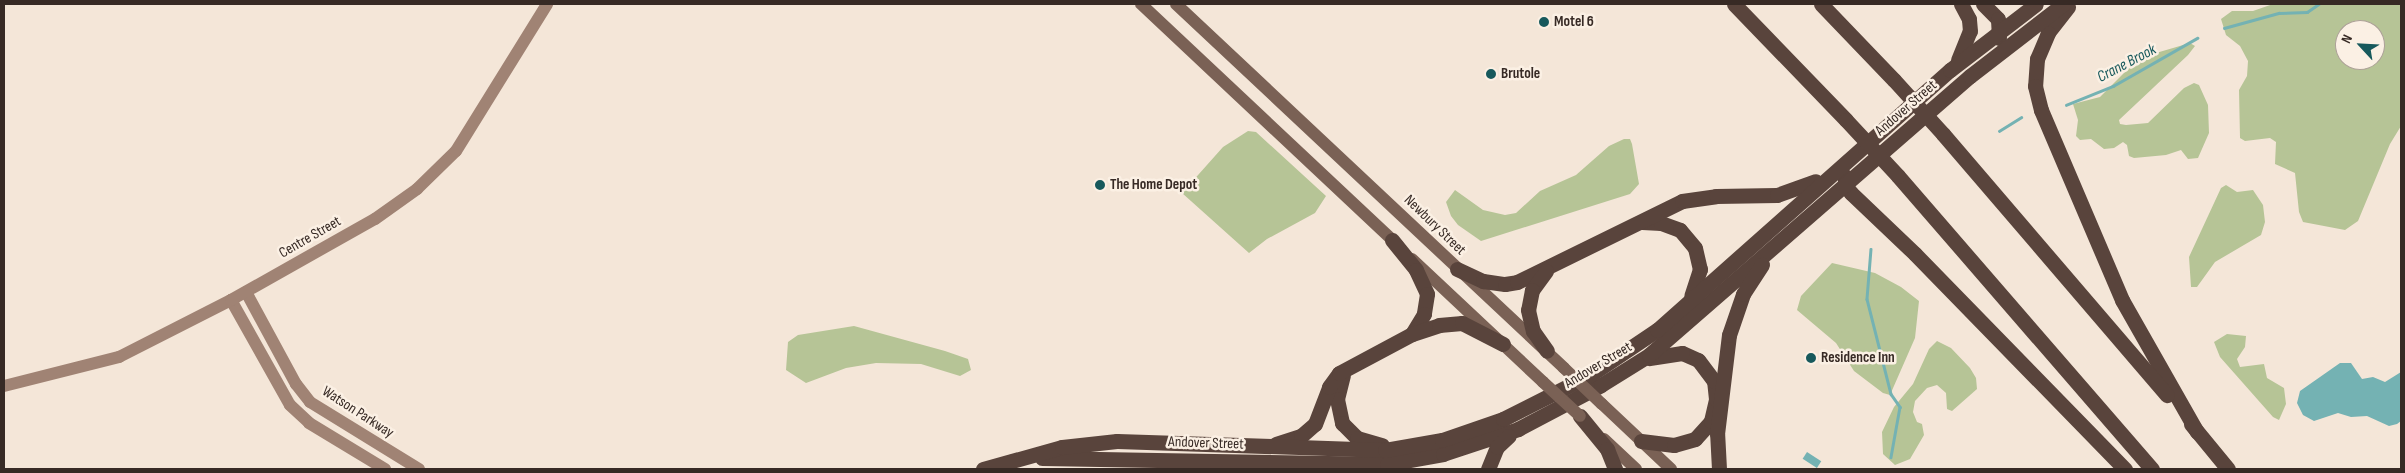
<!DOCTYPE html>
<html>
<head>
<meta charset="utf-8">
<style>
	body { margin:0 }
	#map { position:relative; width:2405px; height:473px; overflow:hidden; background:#f4e6d8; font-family:"Sofia Sans Condensed",sans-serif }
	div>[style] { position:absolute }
	.green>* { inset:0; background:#b6c496 }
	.water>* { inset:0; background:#74b2b3; transform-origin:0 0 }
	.stream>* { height:2.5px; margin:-1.25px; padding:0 1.25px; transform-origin:1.25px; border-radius:1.25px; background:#74b2b3 }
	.secondary>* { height:12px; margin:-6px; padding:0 6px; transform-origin:6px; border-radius:6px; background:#a08374 }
	.primary>* { height:12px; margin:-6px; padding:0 6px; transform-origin:6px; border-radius:6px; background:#7a6155 }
	.highway>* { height:15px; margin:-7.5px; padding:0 7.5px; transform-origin:7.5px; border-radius:7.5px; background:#59443c }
	.primary-bridge>* { height:12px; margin:-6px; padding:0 6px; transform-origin:6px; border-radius:6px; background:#7a6155 }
	.highway-bridge>* { height:15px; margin:-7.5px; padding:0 7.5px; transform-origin:7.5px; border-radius:7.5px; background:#59443c }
	.dots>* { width:14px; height:14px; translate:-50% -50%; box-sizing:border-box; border:2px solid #fbf0e4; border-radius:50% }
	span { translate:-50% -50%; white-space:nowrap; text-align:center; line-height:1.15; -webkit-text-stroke:5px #fbf0e4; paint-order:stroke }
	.poi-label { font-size:15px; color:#372a25; font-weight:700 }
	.left { translate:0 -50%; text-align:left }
	.street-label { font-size:15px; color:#372a25 }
	.water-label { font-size:16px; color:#17595c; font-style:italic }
	.frame { position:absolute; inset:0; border:5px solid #372a25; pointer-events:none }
	.north { position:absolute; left:2335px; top:20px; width:50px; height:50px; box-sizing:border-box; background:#fbf0e4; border:1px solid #ada198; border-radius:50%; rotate:295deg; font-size:14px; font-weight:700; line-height:20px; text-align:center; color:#372a25 }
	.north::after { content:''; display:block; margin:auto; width:18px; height:22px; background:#17595c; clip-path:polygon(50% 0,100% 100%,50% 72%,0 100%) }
</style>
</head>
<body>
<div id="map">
	<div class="green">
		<div style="clip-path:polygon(evenodd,2273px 4px,2401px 4px,2401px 126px,2390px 144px,2358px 221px,2345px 230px,2303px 222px,2299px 212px,2295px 173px,2275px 164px,2276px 142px,2270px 138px,2245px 141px,2240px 138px,2239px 90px,2247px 76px,2248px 61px,2240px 46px,2226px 35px,2221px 19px,2232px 11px,2253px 11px,2273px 4px,2345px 30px,2375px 30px,2375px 60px,2345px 60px,2345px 30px)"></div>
		<div style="clip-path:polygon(2190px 43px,2195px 46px,2188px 55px,2119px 120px,2120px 124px,2126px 125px,2148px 123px,2184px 88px,2194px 83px,2199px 85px,2208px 105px,2209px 133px,2198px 158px,2188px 159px,2181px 150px,2166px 155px,2134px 158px,2129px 156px,2127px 145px,2123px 142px,2114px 148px,2104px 149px,2091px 139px,2080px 140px,2076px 136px,2078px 120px,2073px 104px,2100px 97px,2139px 58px)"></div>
		<div style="clip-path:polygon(1248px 131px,1256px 132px,1326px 196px,1315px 213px,1267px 239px,1249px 253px,1182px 193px,1223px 147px)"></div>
		<div style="clip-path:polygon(1624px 139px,1630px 139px,1632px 144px,1639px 184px,1630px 194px,1481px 241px,1458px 225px,1451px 216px,1446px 202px,1455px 190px,1483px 210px,1505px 215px,1516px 213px,1540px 191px,1576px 175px,1609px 146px)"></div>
		<div style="clip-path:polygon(2226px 185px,2237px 192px,2253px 190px,2263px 205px,2265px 222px,2261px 235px,2215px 262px,2197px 287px,2191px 287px,2189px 257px,2221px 188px)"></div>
		<div style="clip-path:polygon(1832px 263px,1875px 273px,1901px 287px,1919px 301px,1915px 338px,1890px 395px,1883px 393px,1854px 371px,1836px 343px,1797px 310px,1801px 296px)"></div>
		<div style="clip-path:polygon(854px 326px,945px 351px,968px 359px,971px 370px,960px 376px,921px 364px,876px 363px,846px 368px,806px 383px,786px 370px,788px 342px,798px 335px)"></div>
		<div style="clip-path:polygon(2227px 334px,2246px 336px,2245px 347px,2237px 359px,2240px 367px,2264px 364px,2267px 378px,2284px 388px,2286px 404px,2279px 420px,2273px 417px,2220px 357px,2214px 342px)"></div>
		<div style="clip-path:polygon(1937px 341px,1951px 348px,1970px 368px,1976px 378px,1977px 389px,1952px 411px,1947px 409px,1946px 393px,1937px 385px,1927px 388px,1915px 401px,1913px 412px,1917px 422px,1922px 424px,1924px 435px,1910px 459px,1895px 465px,1883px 454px,1882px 432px,1894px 407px,1913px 384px,1929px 349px)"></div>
	</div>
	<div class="water">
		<div style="clip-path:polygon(2340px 363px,2351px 363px,2362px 379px,2373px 377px,2385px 382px,2401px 372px,2401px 421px,2397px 424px,2389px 426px,2367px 416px,2351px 417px,2338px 413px,2314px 421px,2303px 415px,2297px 403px,2300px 391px)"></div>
		<div style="left:1807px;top:452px;width:17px;height:8px;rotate:33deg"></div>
	</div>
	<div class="stream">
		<div style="left:2224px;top:28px;width:57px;rotate:-15.3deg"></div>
		<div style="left:2279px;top:13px;width:28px;rotate:-2deg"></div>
		<div style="left:2307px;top:12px;width:14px;rotate:-34deg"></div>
		<div style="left:2066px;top:105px;width:51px;rotate:-22deg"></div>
		<div style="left:2113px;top:86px;width:97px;rotate:-29.7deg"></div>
		<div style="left:1999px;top:131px;width:26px;rotate:-32deg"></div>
		<div style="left:1871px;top:249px;width:50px;rotate:94.6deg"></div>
		<div style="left:1867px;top:299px;width:98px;rotate:75.8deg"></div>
		<div style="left:1891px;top:394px;width:16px;rotate:55deg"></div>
		<div style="left:1900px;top:407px;width:51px;rotate:100.2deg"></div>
	</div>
	<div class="secondary">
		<div style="left:246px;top:292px;width:105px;rotate:61.5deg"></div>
		<div style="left:296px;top:384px;width:23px;rotate:52deg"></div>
		<div style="left:310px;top:402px;width:128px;rotate:31.6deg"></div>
		<div style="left:231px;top:300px;width:120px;rotate:60.7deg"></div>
		<div style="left:290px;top:405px;width:26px;rotate:43deg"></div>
		<div style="left:309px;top:423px;width:89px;rotate:31.2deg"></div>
		<div style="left:4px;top:386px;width:119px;rotate:-14.2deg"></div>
		<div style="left:119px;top:357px;width:126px;rotate:-27deg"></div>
		<div style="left:231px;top:300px;width:165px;rotate:-29.4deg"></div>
		<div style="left:375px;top:219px;width:52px;rotate:-35.5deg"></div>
		<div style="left:417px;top:189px;width:54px;rotate:-44.3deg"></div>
		<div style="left:456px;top:151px;width:173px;rotate:-58.2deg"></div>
	</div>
	<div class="primary">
		<div style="left:1141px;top:4px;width:352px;rotate:43.2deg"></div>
		<div style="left:1176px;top:4px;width:532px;rotate:43.17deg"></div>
		<div style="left:1412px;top:259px;width:180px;rotate:43.2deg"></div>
		<div style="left:1602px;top:404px;width:95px;rotate:43.3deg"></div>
		<div style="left:1604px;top:439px;width:44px;rotate:43.2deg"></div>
	</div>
	<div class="highway">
		<div style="left:1734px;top:4px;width:161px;rotate:46deg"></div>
		<div style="left:1821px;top:4px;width:105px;rotate:46.2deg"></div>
		<div style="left:1983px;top:4px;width:21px;rotate:45deg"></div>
		<div style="left:1998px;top:19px;width:19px;rotate:87deg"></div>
		<div style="left:2068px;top:7px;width:33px;rotate:128deg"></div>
		<div style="left:2048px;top:33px;width:28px;rotate:113deg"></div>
		<div style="left:2037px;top:59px;width:27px;rotate:94deg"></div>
		<div style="left:2035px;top:86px;width:25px;rotate:76deg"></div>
		<div style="left:2041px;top:110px;width:207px;rotate:66.9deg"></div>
		<div style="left:2122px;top:300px;width:152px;rotate:60.4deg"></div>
		<div style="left:1958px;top:60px;width:31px;rotate:-68deg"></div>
		<div style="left:1970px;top:31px;width:12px;rotate:-95deg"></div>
		<div style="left:1969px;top:19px;width:17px;rotate:-118deg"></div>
		<div style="left:1943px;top:134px;width:344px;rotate:49.4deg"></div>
		<div style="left:1845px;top:176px;width:9px;rotate:90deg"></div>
		<div style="left:1845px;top:185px;width:10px;rotate:53deg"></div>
		<div style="left:1851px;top:193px;width:88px;rotate:43.6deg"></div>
		<div style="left:1915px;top:254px;width:301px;rotate:45.7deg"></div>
		<div style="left:1898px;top:176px;width:388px;rotate:49.1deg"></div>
		<div style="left:1642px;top:222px;width:19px;rotate:3deg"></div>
		<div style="left:1661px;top:223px;width:20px;rotate:20deg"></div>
		<div style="left:1680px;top:230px;width:23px;rotate:50deg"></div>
		<div style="left:1695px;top:248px;width:22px;rotate:77deg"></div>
		<div style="left:1700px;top:269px;width:28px;rotate:108deg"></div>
		<div style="left:1392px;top:240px;width:38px;rotate:51deg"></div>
		<div style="left:1416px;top:270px;width:26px;rotate:65deg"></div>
		<div style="left:1427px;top:294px;width:20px;rotate:99deg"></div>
		<div style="left:1424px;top:314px;width:23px;rotate:121deg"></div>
		<div style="left:1457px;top:269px;width:29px;rotate:25deg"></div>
		<div style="left:1483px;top:281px;width:22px;rotate:8deg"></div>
		<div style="left:1505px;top:284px;width:12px;rotate:-9deg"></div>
		<div style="left:1517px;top:282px;width:184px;rotate:-26.1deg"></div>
		<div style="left:1682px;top:201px;width:34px;rotate:-8deg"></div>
		<div style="left:1716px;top:196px;width:61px;rotate:-0.9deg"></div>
		<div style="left:1777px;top:195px;width:41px;rotate:-19.7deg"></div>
		<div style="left:1546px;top:271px;width:24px;rotate:126deg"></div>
		<div style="left:1532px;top:290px;width:20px;rotate:101deg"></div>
		<div style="left:1528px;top:310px;width:22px;rotate:77deg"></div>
		<div style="left:1533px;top:331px;width:24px;rotate:55deg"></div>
		<div style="left:1343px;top:375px;width:25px;rotate:104deg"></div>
		<div style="left:1337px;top:399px;width:25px;rotate:78deg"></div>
		<div style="left:1342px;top:423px;width:21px;rotate:45deg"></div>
		<div style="left:1357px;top:438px;width:26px;rotate:16deg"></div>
		<div style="left:1580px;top:416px;width:43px;rotate:50.7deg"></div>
		<div style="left:1607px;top:449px;width:22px;rotate:68deg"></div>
		<div style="left:2191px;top:424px;width:58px;rotate:50.6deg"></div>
		<div style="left:1641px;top:441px;width:33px;rotate:7deg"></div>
		<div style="left:1674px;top:445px;width:22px;rotate:-16deg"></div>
		<div style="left:1695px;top:439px;width:24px;rotate:-48deg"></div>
		<div style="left:1711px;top:421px;width:23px;rotate:-77deg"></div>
		<div style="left:1716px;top:399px;width:18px;rotate:-96deg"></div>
		<div style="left:1714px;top:381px;width:26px;rotate:-127deg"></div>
		<div style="left:1698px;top:360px;width:17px;rotate:-156deg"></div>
		<div style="left:1682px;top:353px;width:33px;rotate:171deg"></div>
		<div style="left:1276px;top:444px;width:26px;rotate:-18deg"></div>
		<div style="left:1301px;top:436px;width:18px;rotate:-41deg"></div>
		<div style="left:1315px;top:424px;width:40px;rotate:-69deg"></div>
		<div style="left:1329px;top:387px;width:17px;rotate:-54deg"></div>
		<div style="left:1339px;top:373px;width:83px;rotate:-28.1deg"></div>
		<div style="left:1412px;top:334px;width:28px;rotate:-18deg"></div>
		<div style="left:1439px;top:325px;width:23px;rotate:-5deg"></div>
		<div style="left:1462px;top:323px;width:46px;rotate:27.1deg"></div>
		<div style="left:1042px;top:458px;width:345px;rotate:1deg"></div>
		<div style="left:1387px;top:464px;width:57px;rotate:-10.1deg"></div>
		<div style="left:1443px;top:454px;width:79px;rotate:-18.4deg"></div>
		<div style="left:1518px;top:429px;width:94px;rotate:-27.9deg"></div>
		<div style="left:1601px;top:385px;width:57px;rotate:-32deg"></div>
		<div style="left:1649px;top:355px;width:425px;rotate:-41deg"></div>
		<div style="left:1970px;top:76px;width:118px;rotate:-37.7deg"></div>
		<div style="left:983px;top:469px;width:82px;rotate:-15.6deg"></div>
		<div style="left:1062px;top:447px;width:55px;rotate:-6.2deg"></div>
		<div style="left:1117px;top:441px;width:268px;rotate:1.9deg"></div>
		<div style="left:1385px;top:450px;width:58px;rotate:-10deg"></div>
		<div style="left:1442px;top:440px;width:65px;rotate:-19deg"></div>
		<div style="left:1503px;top:419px;width:97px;rotate:-26.8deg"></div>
		<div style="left:1590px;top:375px;width:81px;rotate:-33.9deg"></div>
		<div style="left:1657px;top:330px;width:392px;rotate:-41.6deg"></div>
		<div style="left:1950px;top:70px;width:108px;rotate:-37.5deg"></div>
		<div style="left:1488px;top:469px;width:24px;rotate:-68deg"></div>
		<div style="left:1497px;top:447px;width:16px;rotate:-43deg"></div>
		<div style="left:1719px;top:469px;width:35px;rotate:-93deg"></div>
		<div style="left:1717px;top:434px;width:100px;rotate:-83.1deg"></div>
		<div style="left:1729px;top:335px;width:43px;rotate:-71.1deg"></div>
		<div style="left:1743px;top:294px;width:35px;rotate:-57deg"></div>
	</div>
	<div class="primary-bridge">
		<div style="left:1564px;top:368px;width:52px;rotate:43.5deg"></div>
		<div style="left:1543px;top:382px;width:50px;rotate:42.6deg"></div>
	</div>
	<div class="highway-bridge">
		<div style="left:1894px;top:80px;width:73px;rotate:47.8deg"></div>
		<div style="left:1846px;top:120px;width:76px;rotate:47.1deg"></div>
	</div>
	<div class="dots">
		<div style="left:1544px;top:22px;background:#17595c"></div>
		<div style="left:1491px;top:74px;background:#17595c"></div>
		<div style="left:1100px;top:185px;background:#17595c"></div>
		<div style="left:1811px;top:358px;background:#17595c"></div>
	</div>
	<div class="poi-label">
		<span class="left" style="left:1554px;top:22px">Motel 6</span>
		<span class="left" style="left:1501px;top:74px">Brutole</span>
		<span class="left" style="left:1110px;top:185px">The Home Depot</span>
		<span class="left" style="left:1821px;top:358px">Residence Inn</span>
	</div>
	<div class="street-label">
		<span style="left:1906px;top:108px;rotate:-41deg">Andover Street</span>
		<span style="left:1435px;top:225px;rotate:44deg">Newbury Street</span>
		<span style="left:310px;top:237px;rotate:-30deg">Centre Street</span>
		<span style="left:1598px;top:365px;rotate:-31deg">Andover Street</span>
		<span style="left:358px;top:412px;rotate:33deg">Watson Parkway</span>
		<span style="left:1206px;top:443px;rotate:2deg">Andover Street</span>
	</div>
	<div class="water-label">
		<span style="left:2127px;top:64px;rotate:-28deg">Crane Brook</span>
	</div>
	<div class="frame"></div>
	<div class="north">N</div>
</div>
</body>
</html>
